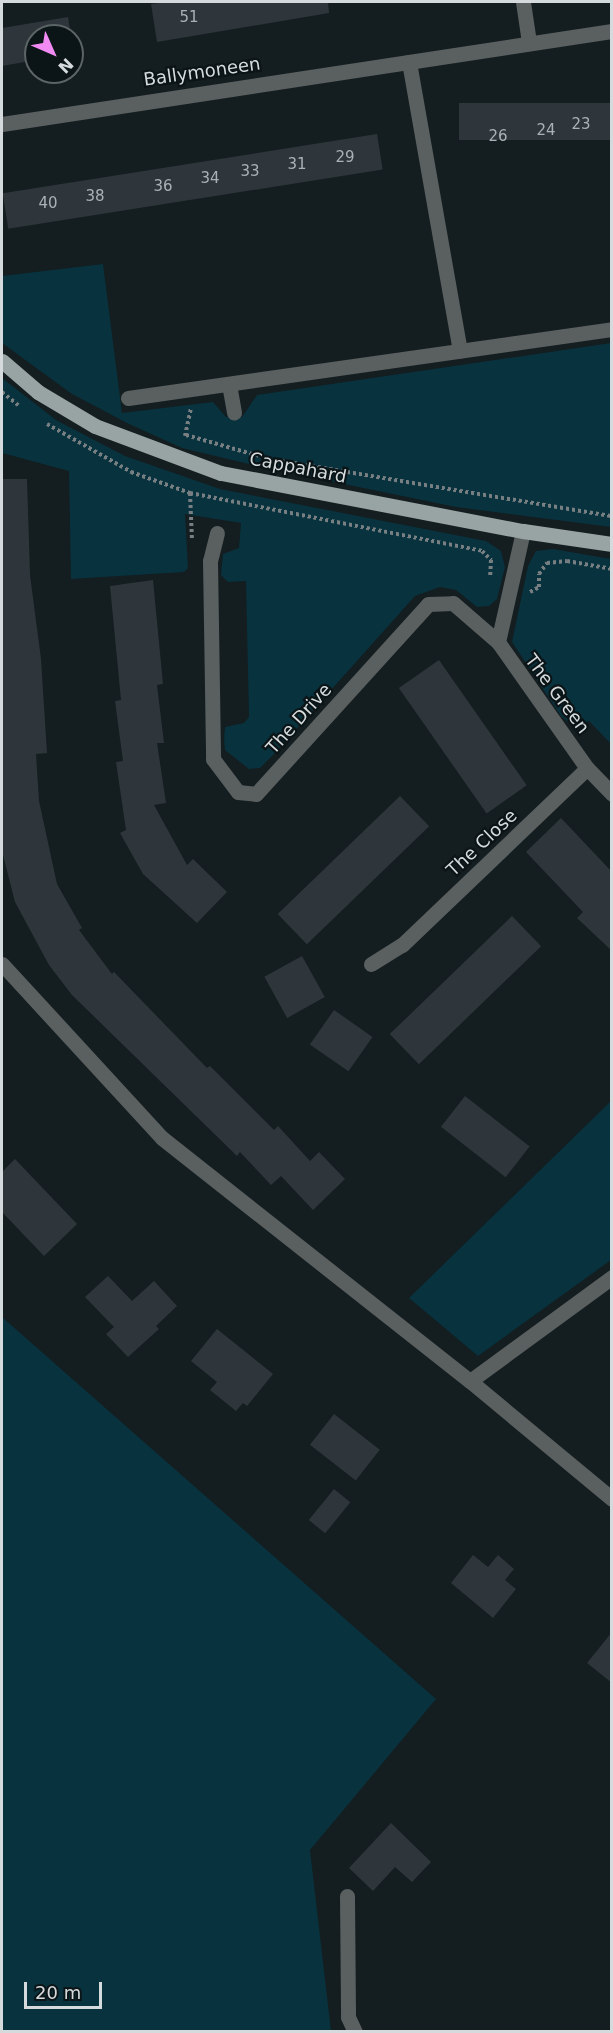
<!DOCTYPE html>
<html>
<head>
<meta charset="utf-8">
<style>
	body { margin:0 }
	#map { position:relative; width:613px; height:2033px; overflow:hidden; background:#141d20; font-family:"DejaVu Sans",sans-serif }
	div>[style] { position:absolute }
	.green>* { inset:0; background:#08323d }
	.building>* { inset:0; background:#2e363c; transform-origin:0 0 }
	.path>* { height:4px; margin-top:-2px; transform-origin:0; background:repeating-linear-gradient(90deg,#787f82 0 3px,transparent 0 6px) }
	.minor>* { height:15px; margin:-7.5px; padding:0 7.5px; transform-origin:7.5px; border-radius:7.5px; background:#5a5f5f }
	.major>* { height:15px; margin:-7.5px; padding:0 7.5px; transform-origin:7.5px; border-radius:7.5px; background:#98a3a3 }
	span { translate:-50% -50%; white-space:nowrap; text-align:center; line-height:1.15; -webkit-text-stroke:4.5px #0b1417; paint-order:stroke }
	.number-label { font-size:15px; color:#abb2b5 }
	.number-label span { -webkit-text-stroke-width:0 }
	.street-label { font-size:18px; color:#d5dbdd }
	.frame { position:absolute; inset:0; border:3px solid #d5dbdd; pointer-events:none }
	.north { position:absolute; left:24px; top:24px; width:60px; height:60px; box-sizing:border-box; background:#0b1417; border:2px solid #5c6466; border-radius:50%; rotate:135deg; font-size:16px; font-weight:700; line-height:24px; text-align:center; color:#d5dbdd }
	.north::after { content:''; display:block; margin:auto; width:21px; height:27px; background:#f18af3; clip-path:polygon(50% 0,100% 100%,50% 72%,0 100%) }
	.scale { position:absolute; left:24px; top:1982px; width:78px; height:27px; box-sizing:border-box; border:3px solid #d5dbdd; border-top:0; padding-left:8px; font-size:18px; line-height:21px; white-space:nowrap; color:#d5dbdd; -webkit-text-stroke:4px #0b1417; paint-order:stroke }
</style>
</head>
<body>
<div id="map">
	<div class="green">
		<div style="clip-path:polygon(103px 264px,122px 413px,213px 402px,226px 417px,242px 417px,257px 395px,611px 343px,611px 527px,456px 507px,261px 467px,182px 448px,127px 423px,72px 394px,2px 343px,2px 276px)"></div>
		<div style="clip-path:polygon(2px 378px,56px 420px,125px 456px,220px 489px,486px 541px,501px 551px,505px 567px,497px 599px,489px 606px,477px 607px,456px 590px,440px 587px,415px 596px,272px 756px,260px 768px,249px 769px,225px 750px,224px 739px,225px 727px,244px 723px,249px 717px,246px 581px,228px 582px,221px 575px,223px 554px,239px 548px,241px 523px,185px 514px,188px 568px,184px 572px,71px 579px,69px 471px,2px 453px)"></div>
		<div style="clip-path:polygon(553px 549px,611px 559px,611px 744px,589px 721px,573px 726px,561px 716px,512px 642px,528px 566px,536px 551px)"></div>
		<div style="clip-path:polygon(611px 1101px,611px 1260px,478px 1356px,409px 1298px)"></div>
		<div style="clip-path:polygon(2px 1317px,436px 1699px,310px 1850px,331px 2031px,2px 2031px)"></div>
	</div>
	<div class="building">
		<div style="clip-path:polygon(165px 2px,328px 2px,329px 13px,157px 42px,151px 4px)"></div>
		<div style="clip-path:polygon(68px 17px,71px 36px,36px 36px,36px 60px,2px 66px,2px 28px)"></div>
		<div style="left:612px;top:103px;width:37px;height:153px;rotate:90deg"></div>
		<div style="left:377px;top:134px;width:36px;height:379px;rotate:81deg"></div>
		<div style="clip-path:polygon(2px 479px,27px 479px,30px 575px,41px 659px,47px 753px,36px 754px,39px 801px,57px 884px,82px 928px,79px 930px,112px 974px,114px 972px,207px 1068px,210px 1066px,274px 1130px,278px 1126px,310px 1161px,319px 1152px,345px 1179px,313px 1210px,281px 1176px,271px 1185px,240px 1152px,237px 1156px,72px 995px,49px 965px,15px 902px,2px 851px)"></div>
		<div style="clip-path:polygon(153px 580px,163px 684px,157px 685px,164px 743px,157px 743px,166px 803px,154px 805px,187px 865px,193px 859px,227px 892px,197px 923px,143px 874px,120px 833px,126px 830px,116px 762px,123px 761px,115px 701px,121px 700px,110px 586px)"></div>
		<div style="left:439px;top:660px;width:153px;height:49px;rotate:55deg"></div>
		<div style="left:400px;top:796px;width:42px;height:170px;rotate:46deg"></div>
		<div style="clip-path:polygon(561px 818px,612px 872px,612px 951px,577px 918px,583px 912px,526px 852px)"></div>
		<div style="left:512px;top:916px;width:42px;height:170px;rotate:46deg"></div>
		<div style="left:302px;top:956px;width:47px;height:43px;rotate:61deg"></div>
		<div style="left:334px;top:1010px;width:47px;height:42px;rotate:35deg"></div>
		<div style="left:465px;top:1096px;width:82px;height:39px;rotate:38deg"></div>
		<div style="clip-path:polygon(15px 1159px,77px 1224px,44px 1256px,2px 1212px,2px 1172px)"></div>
		<div style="clip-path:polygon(108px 1276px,132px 1301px,154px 1281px,177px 1306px,156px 1326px,159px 1329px,128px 1357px,106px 1334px,114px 1327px,85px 1297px)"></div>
		<div style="clip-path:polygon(217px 1329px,273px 1374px,247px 1406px,243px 1403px,236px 1411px,210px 1390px,217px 1382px,191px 1361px)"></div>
		<div style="left:334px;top:1414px;width:58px;height:39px;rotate:38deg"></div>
		<div style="left:334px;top:1489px;width:21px;height:40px;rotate:39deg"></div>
		<div style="clip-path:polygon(473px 1555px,488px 1567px,498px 1555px,514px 1569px,505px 1580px,516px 1589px,493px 1618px,451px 1583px)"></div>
		<div style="clip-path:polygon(612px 1632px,612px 1683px,587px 1663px)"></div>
		<div style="clip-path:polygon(391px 1823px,431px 1862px,412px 1882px,395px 1867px,373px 1891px,349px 1868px)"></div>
	</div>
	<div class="path">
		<div style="left:2px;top:392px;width:21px;rotate:39deg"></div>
		<div style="left:47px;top:424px;width:97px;rotate:29.7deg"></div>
		<div style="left:131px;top:472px;width:63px;rotate:19.6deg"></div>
		<div style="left:190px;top:493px;width:298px;rotate:11.2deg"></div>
		<div style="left:482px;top:551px;width:13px;rotate:45deg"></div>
		<div style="left:491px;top:560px;width:17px;rotate:93deg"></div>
		<div style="left:186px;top:435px;width:83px;rotate:16deg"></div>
		<div style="left:185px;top:436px;width:29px;rotate:-78deg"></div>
		<div style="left:276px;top:460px;width:341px;rotate:9.5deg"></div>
		<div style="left:190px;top:493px;width:48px;rotate:87.6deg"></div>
		<div style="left:530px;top:592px;width:10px;rotate:-29deg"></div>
		<div style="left:539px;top:587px;width:13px;rotate:-90deg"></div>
		<div style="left:539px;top:574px;width:14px;rotate:-54deg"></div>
		<div style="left:547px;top:563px;width:20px;rotate:-6deg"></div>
		<div style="left:567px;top:561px;width:46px;rotate:10.1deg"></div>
	</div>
	<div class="minor">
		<div style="left:523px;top:2px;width:40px;rotate:81.5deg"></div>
		<div style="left:409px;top:62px;width:293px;rotate:80deg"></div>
		<div style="left:2px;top:124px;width:617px;rotate:-8.67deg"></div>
		<div style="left:229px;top:384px;width:29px;rotate:80deg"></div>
		<div style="left:128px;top:398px;width:489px;rotate:-8.1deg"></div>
		<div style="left:217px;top:533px;width:29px;rotate:104deg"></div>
		<div style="left:210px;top:561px;width:198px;rotate:89.1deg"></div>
		<div style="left:213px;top:759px;width:41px;rotate:52.9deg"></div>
		<div style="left:238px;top:792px;width:18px;rotate:6deg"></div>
		<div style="left:256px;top:794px;width:256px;rotate:-47.8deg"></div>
		<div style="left:428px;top:604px;width:25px;rotate:-2deg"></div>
		<div style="left:453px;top:603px;width:60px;rotate:40.9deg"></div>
		<div style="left:498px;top:642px;width:114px;rotate:-77.3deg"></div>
		<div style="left:498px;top:642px;width:154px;rotate:54.8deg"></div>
		<div style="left:587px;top:768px;width:36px;rotate:46deg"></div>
		<div style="left:2px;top:964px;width:236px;rotate:47.4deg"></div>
		<div style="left:162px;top:1138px;width:392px;rotate:38.3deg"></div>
		<div style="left:470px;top:1381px;width:185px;rotate:39.7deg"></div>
		<div style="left:371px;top:964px;width:36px;rotate:-32deg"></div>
		<div style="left:402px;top:945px;width:256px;rotate:-43.7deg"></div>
		<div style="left:470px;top:1381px;width:176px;rotate:-36.2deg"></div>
		<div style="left:347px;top:1896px;width:121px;rotate:89.5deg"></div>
		<div style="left:348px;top:2017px;width:17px;rotate:65deg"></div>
	</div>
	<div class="major">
		<div style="left:2px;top:361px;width:48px;rotate:40.7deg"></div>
		<div style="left:38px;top:392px;width:66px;rotate:30.8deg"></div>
		<div style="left:95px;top:426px;width:134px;rotate:20.5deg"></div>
		<div style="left:221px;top:473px;width:308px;rotate:10.9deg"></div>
		<div style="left:523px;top:531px;width:90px;rotate:8.3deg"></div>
	</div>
	<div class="number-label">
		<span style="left:189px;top:18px">51</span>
		<span style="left:581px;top:125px">23</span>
		<span style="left:546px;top:131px">24</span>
		<span style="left:498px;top:137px">26</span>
		<span style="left:345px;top:158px">29</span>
		<span style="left:297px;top:165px">31</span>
		<span style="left:250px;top:172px">33</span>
		<span style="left:210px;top:179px">34</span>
		<span style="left:163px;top:187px">36</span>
		<span style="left:95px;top:197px">38</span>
		<span style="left:48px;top:204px">40</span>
	</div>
	<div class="street-label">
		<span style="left:202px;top:72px;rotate:-8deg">Ballymoneen</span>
		<span style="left:298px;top:468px;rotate:11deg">Cappahard</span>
		<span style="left:557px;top:694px;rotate:53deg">The Green</span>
		<span style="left:299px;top:719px;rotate:-48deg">The Drive</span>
		<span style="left:482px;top:843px;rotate:-43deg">The Close</span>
	</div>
	<div class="frame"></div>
	<div class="north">N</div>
	<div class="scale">20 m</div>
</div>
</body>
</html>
